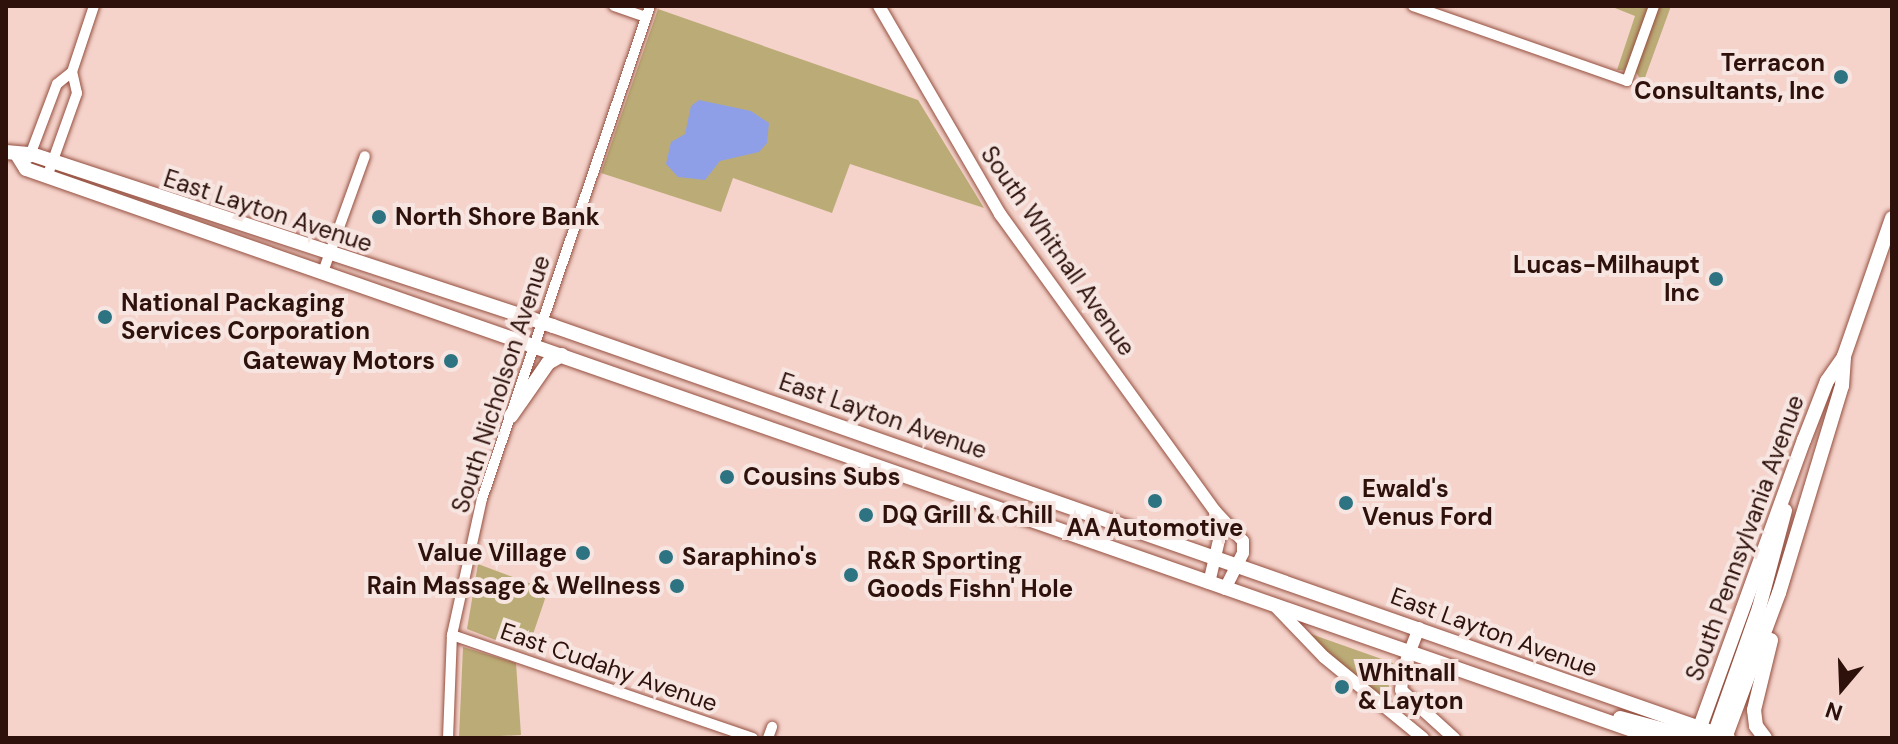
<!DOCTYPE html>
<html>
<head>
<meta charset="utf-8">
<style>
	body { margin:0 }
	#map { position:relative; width:1898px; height:744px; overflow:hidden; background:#f5d3cb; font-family:"DM Sans",sans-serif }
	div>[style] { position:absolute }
	.green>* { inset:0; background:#bbac77 }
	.water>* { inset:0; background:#8f9fe7 }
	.roads { filter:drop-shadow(0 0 2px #954f3f) drop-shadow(0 0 2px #954f3f) }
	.minor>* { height:10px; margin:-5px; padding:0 5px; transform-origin:5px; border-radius:5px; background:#fff }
	.tertiary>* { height:12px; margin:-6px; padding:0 6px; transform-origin:6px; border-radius:6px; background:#fff }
	.secondary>* { height:14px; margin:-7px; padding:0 7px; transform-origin:7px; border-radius:7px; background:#fff }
	.dots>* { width:22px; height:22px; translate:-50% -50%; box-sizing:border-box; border:4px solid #f6e5e1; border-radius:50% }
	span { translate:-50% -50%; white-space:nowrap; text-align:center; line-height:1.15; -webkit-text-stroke:8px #f6e5e1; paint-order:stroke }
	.poi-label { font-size:24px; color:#2e110b; font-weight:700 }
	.right { translate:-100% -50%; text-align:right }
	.left { translate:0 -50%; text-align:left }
	.street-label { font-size:24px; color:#2e110b }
	.frame { position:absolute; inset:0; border:8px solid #2e110b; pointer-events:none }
	.north { position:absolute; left:1802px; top:648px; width:80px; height:80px; -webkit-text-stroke:6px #f6e5e1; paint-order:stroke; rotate:199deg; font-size:22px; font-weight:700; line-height:32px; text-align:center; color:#2e110b }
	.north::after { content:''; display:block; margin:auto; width:28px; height:36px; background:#2e110b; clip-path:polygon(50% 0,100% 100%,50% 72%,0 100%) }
</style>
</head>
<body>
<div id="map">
	<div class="green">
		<div style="clip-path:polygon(1610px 6px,1671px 6px,1643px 83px,1635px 71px,1617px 70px,1635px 16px)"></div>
		<div style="clip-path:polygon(658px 9px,918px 100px,984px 208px,850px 164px,832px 213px,733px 178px,721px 212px,601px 173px)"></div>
		<div style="clip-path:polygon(478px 564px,548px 590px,527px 652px,467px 629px)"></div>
		<div style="clip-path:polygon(1308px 633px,1393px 663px,1388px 683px,1392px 697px,1389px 700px,1345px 670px)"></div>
		<div style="clip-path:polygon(463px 647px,516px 663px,521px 735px,459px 738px)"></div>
	</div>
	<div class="water">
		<div style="clip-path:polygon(699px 100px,751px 111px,769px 123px,767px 143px,759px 152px,720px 161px,705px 180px,678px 177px,666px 164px,671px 142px,685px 134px,691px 106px)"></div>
	</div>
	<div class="roads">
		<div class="minor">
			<div style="left:614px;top:6px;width:34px;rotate:19deg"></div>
			<div style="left:1413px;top:6px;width:227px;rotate:19.3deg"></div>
			<div style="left:1627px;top:81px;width:80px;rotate:-70.2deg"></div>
			<div style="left:29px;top:158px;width:79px;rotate:-69.3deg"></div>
			<div style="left:57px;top:84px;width:19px;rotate:-39deg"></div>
			<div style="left:47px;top:177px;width:89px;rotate:-70.3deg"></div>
			<div style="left:77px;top:93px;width:22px;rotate:-103deg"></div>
			<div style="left:72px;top:72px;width:70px;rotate:-71.6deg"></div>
			<div style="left:324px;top:269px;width:120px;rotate:-70.1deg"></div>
			<div style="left:452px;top:635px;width:318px;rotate:18.9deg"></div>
			<div style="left:448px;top:738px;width:103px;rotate:-87.8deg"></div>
			<div style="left:452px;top:635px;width:139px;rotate:-77.6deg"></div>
			<div style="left:482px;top:499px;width:521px;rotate:-71.18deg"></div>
			<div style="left:768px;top:738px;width:12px;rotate:-70deg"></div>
		</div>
		<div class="tertiary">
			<div style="left:879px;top:6px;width:241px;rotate:59.8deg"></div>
			<div style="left:1000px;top:214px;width:367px;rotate:54.1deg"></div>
			<div style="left:1215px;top:511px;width:41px;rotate:47deg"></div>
			<div style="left:1243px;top:541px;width:12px;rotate:90deg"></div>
			<div style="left:1243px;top:553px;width:40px;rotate:116.6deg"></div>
			<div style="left:1209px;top:583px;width:44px;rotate:-76.9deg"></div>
			<div style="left:1219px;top:540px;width:29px;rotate:-98deg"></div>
			<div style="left:1277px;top:608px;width:68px;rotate:46.2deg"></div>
			<div style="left:1324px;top:657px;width:128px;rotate:39.3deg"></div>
			<div style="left:1419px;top:628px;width:44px;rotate:111.3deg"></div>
			<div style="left:1403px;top:669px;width:21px;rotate:95deg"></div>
			<div style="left:1401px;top:690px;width:72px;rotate:42.2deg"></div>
		</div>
		<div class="secondary">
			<div style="left:6px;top:152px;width:25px;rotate:5deg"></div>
			<div style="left:31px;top:154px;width:550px;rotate:18.24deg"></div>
			<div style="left:553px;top:326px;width:1245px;rotate:19.32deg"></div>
			<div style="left:18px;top:156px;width:15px;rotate:58deg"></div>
			<div style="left:26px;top:169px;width:1726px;rotate:19.25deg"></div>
			<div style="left:511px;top:416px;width:65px;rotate:-55.1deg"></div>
			<div style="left:548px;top:363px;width:16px;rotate:-30deg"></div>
			<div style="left:1620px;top:718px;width:77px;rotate:15.1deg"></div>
			<div style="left:1696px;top:738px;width:317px;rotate:-70.1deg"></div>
			<div style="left:1804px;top:440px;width:63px;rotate:-68.7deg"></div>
			<div style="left:1827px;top:381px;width:29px;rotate:-55deg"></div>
			<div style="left:1713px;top:738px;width:138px;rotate:-70.5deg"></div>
			<div style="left:1759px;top:608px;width:101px;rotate:-75.1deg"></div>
			<div style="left:1725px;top:738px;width:155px;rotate:-69.6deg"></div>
			<div style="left:1779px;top:593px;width:216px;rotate:-73.1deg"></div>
			<div style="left:1842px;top:386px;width:30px;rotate:-86deg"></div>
			<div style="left:1844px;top:356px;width:146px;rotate:-70.8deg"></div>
			<div style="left:1765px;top:738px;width:15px;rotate:-127deg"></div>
			<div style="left:1756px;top:726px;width:16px;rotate:-97deg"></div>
			<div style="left:1754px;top:710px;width:72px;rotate:-76.3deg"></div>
		</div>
	</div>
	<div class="dots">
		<div style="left:1841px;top:77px;background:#2d7381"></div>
		<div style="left:379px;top:217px;background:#2d7381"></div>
		<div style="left:1716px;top:279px;background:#2d7381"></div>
		<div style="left:105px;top:317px;background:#2d7381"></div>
		<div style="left:451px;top:361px;background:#2d7381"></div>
		<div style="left:727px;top:477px;background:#2d7381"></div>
		<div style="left:1155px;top:501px;background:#2d7381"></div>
		<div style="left:1346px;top:503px;background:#2d7381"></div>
		<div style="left:866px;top:515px;background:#2d7381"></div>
		<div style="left:583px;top:553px;background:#2d7381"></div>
		<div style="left:666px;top:557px;background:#2d7381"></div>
		<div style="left:851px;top:575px;background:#2d7381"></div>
		<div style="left:677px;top:586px;background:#2d7381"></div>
		<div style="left:1342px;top:687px;background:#2d7381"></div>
	</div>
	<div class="poi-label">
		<span class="right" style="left:1825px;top:77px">Terracon<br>Consultants, Inc</span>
		<span class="left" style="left:395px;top:217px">North Shore Bank</span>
		<span class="right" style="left:1700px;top:279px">Lucas-Milhaupt<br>Inc</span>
		<span class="left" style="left:121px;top:317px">National Packaging<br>Services Corporation</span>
		<span class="right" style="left:435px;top:361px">Gateway Motors</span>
		<span class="left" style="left:743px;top:477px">Cousins Subs</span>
		<span class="left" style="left:1362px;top:503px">Ewald's<br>Venus Ford</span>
		<span class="left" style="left:882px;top:515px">DQ Grill &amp; Chill</span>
		<span style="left:1155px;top:528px">AA Automotive</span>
		<span class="right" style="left:567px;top:553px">Value Village</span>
		<span class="left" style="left:682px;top:557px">Saraphino's</span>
		<span class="left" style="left:867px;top:575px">R&amp;R Sporting<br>Goods Fishn' Hole</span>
		<span class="right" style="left:661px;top:586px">Rain Massage &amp; Wellness</span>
		<span class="left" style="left:1358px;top:687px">Whitnall<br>&amp; Layton</span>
	</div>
	<div class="street-label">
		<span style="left:268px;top:211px;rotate:18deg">East Layton Avenue</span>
		<span style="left:1058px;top:251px;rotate:55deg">South Whitnall Avenue</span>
		<span style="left:501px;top:384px;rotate:-72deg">South Nicholson Avenue</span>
		<span style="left:883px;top:416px;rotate:19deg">East Layton Avenue</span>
		<span style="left:1745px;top:538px;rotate:-70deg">South Pennsylvania Avenue</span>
		<span style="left:1494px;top:632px;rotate:20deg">East Layton Avenue</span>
		<span style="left:609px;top:667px;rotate:19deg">East Cudahy Avenue</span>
	</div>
	<div class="frame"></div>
	<div class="north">N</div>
</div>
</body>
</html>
